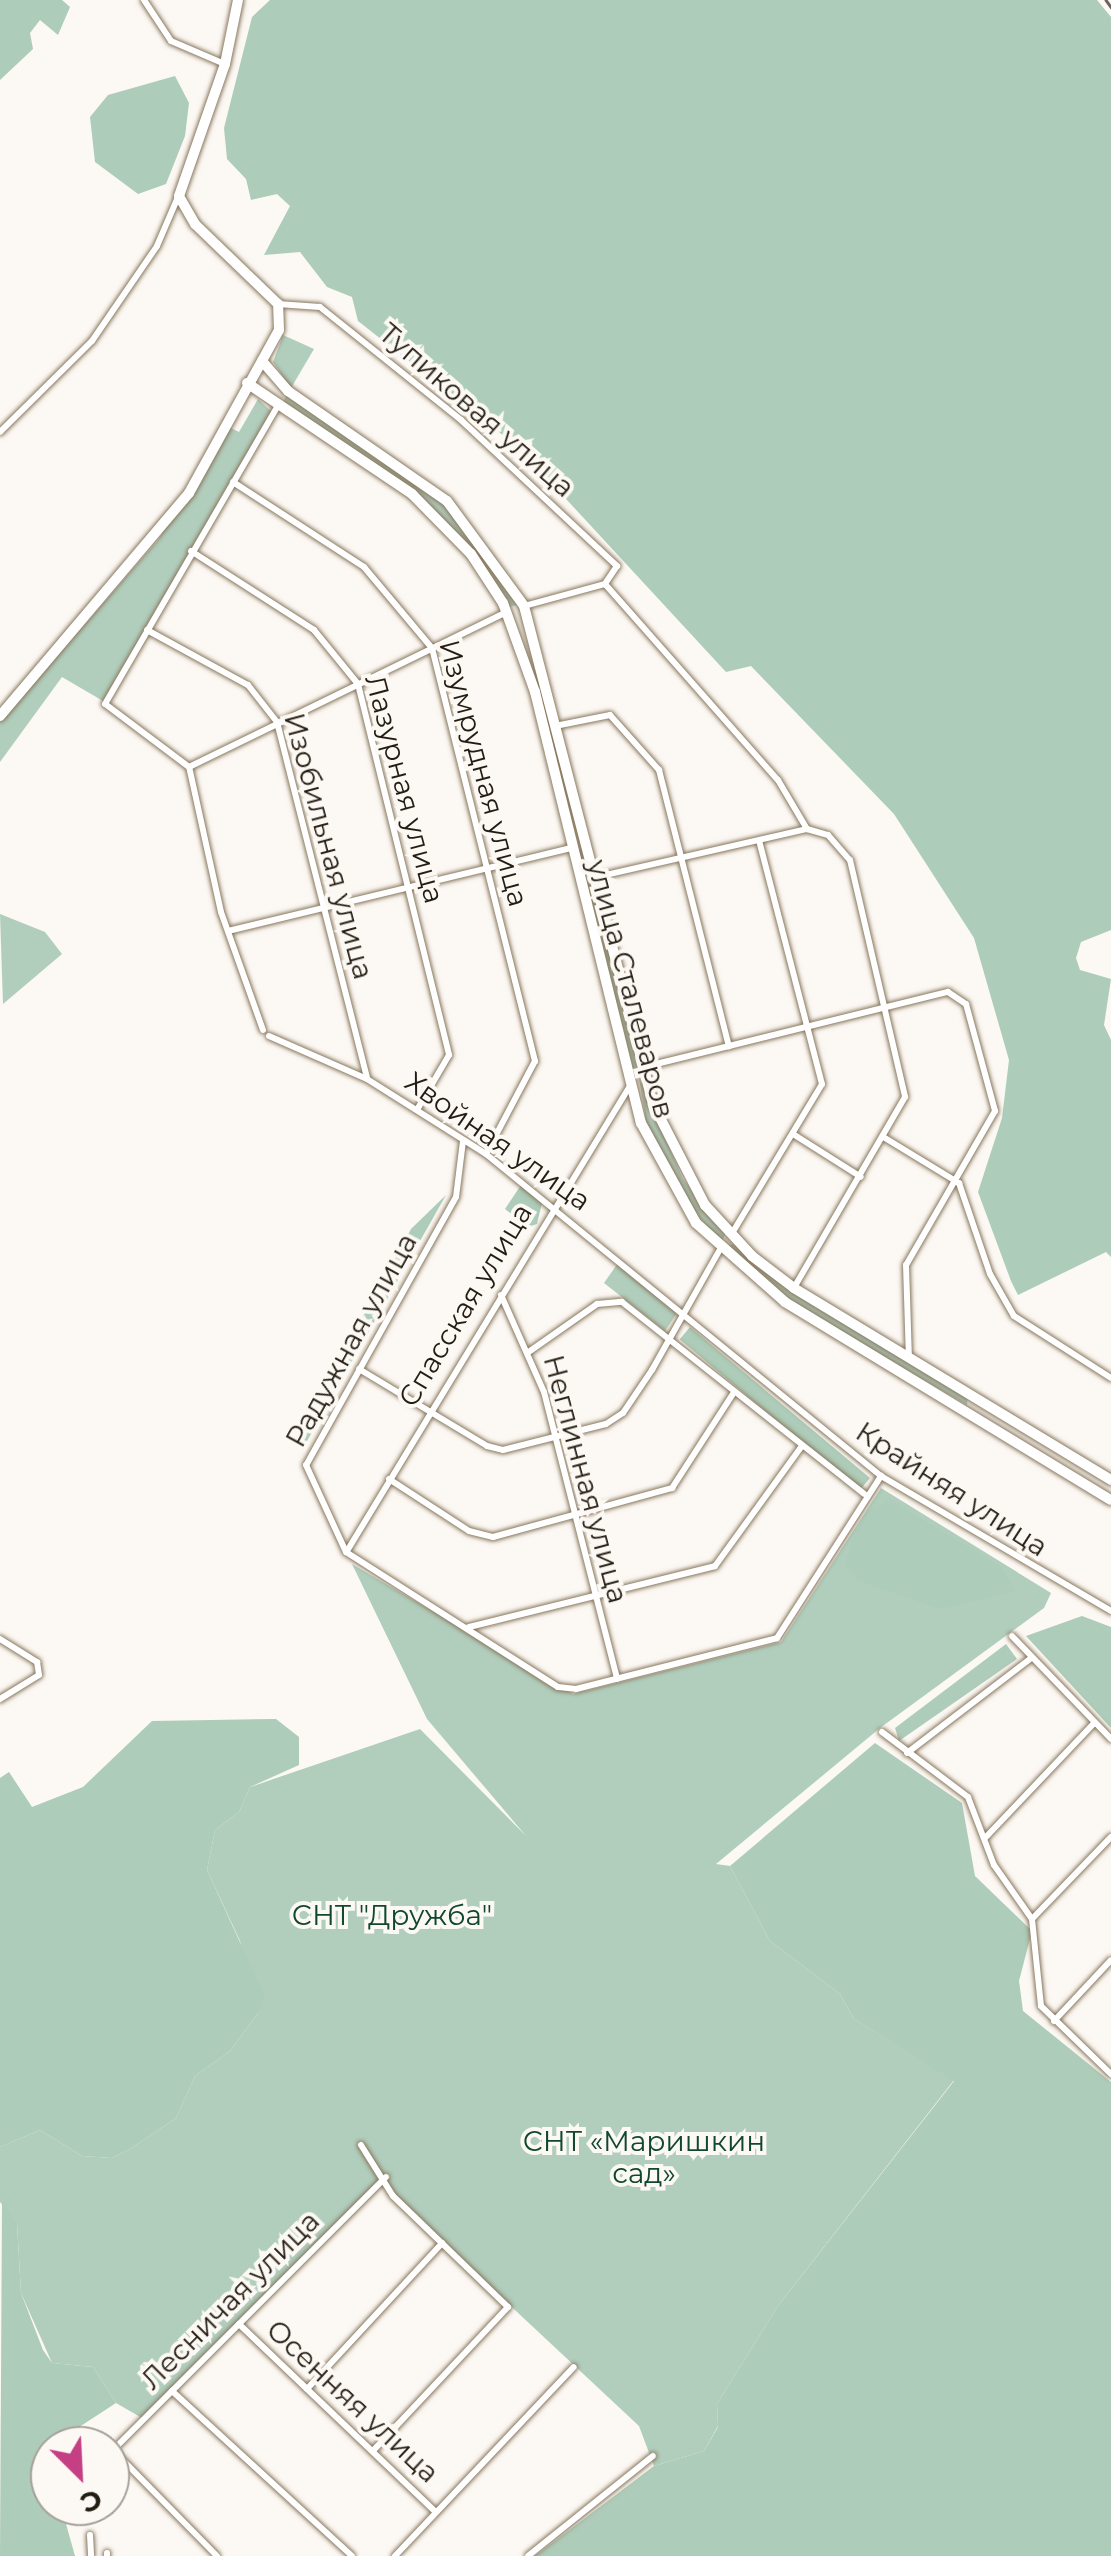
<!DOCTYPE html>
<html>
<head>
<meta charset="utf-8">
<style>
	body { margin:0 }
	#map { position:relative; width:1111px; height:2556px; overflow:hidden; background:#fcf8f3; font-family:Montserrat,sans-serif }
	div>[style] { position:absolute }
	.green>* { inset:0; background:#b1cebd }
	.forest>* { inset:0; background:#adccb9; transform-origin:0 0 }
	.roads { filter:drop-shadow(0 0 2px #88775d) drop-shadow(0 0 2px #88775d) }
	.street>* { height:6px; margin:-3px; padding:0 3px; transform-origin:3px; border-radius:3px; background:#fff }
	.secondary>* { height:10px; margin:-5px; padding:0 5px; transform-origin:5px; border-radius:5px; background:#fff }
	.tram>* { height:2.5px; margin:-1.25px; padding:0 1.25px; transform-origin:1.25px; border-radius:1.25px; background:#69635b }
	span { translate:-50% -50%; white-space:nowrap; text-align:center; line-height:1.15; -webkit-text-stroke:8px #fcf8f3; paint-order:stroke }
	.street-label { font-size:28px; color:#231c12 }
	.park-label { font-size:28px; color:#10472e }
	.north { position:absolute; left:30px; top:2426px; width:100px; height:100px; box-sizing:border-box; background:#fcf8f3; border:2px solid #a5a099; border-radius:50%; rotate:156deg; font-size:28px; font-weight:700; line-height:40px; text-align:center; color:#231c12 }
	.north::after { content:''; display:block; margin:auto; width:35px; height:45px; background:#c43f83; clip-path:polygon(50% 0,100% 100%,50% 72%,0 100%) }
</style>
</head>
<body>
<div id="map">
	<div class="green">
		<div style="clip-path:polygon(283px 335px,314px 349px,291px 388px,273px 362px)"></div>
		<div style="clip-path:polygon(286px 396px,440px 499px,517px 605px,509px 607px,425px 500px,315px 426px,283px 402px)"></div>
		<div style="clip-path:polygon(258px 399px,272px 412px,103px 701px,62px 677px,0 762px,0 722px,158px 540px,227px 426px,239px 432px)"></div>
		<div style="clip-path:polygon(583px 849px,639px 1070px,633px 1073px,578px 850px)"></div>
		<div style="clip-path:polygon(0 914px,45px 932px,62px 954px,3px 1004px)"></div>
		<div style="clip-path:polygon(639px 1078px,683px 1179px,725px 1234px,722px 1243px,677px 1192px,648px 1133px)"></div>
		<div style="clip-path:polygon(733px 1244px,968px 1396px,967px 1405px,784px 1298px,726px 1247px)"></div>
		<div style="clip-path:polygon(618px 1263px,677px 1313px,665px 1331px,604px 1283px)"></div>
		<div style="clip-path:polygon(881px 1488px,1051px 1593px,1044px 1608px,880px 1728px,716px 1864px,730px 1866px,770px 1941px,840px 1994px,854px 2019px,954px 2080px,778px 2306px,717px 2404px,718px 2426px,704px 2451px,654px 2466px,639px 2426px,393px 2196px,386px 2178px,142px 2418px,116px 2403px,93px 2367px,52px 2363px,21px 2293px,17px 2223px,0 2202px,0 2147px,40px 2130px,82px 2156px,112px 2158px,130px 2149px,176px 2118px,195px 2076px,230px 2051px,258px 2013px,240px 1941px,207px 1870px,215px 1830px,239px 1812px,250px 1787px,420px 1729px,526px 1836px,427px 1719px,352px 1564px,573px 1694px,781px 1642px)"></div>
	</div>
	<div class="forest">
		<div style="clip-path:polygon(0 0,62px 0,70px 7px,58px 35px,40px 20px,30px 33px,33px 49px,0 80px)"></div>
		<div style="clip-path:polygon(270px 0,1097px 0,1111px 17px,1111px 930px,1081px 942px,1076px 958px,1080px 970px,1111px 979px,1104px 1025px,1111px 1040px,1111px 1257px,1106px 1252px,1018px 1295px,1011px 1281px,978px 1192px,1002px 1118px,1009px 1060px,974px 938px,894px 814px,751px 666px,726px 672px,518px 447px,358px 321px,352px 297px,327px 287px,300px 252px,264px 255px,290px 206px,277px 194px,251px 200px,246px 179px,227px 159px,224px 128px,252px 17px)"></div>
		<div style="clip-path:polygon(175px 76px,189px 103px,185px 136px,166px 184px,138px 194px,95px 162px,90px 117px,108px 95px)"></div>
		<div style="clip-path:polygon(521px 1185px,542px 1203px,537px 1224px,528px 1227px,505px 1209px)"></div>
		<div style="clip-path:polygon(446px 1195px,307px 1441px,295px 1440px,411px 1229px)"></div>
		<div style="left:690px;top:1327px;width:235px;height:16px;rotate:40deg"></div>
		<div style="clip-path:polygon(890px 1500px,1000px 1566px,1016px 1591px,939px 1609px,857px 1580px,845px 1564px,851px 1544px,867px 1511px)"></div>
		<div style="clip-path:polygon(1082px 1616px,1111px 1627px,1111px 1728px,1026px 1636px)"></div>
		<div style="clip-path:polygon(1006px 1644px,1017px 1659px,899px 1741px,895px 1728px)"></div>
		<div style="clip-path:polygon(276px 1719px,299px 1737px,299px 1765px,250px 1787px,239px 1812px,215px 1830px,207px 1870px,265px 1997px,258px 2013px,230px 2051px,195px 2076px,176px 2118px,130px 2149px,112px 2158px,82px 2156px,40px 2130px,0 2147px,0 1778px,9px 1772px,32px 1807px,83px 1787px,152px 1721px)"></div>
		<div style="clip-path:polygon(875px 1743px,962px 1803px,975px 1876px,1032px 1931px,1019px 1981px,1023px 2011px,1111px 2082px,1111px 2556px,535px 2556px,654px 2466px,704px 2451px,718px 2427px,717px 2404px,778px 2306px,954px 2081px,854px 2019px,840px 1994px,770px 1941px,730px 1866px)"></div>
		<div style="clip-path:polygon(2px 2202px,17px 2223px,21px 2293px,43px 2350px,52px 2363px,93px 2367px,116px 2403px,50px 2446px,50px 2506px,61px 2506px,75px 2556px,0 2556px)"></div>
	</div>
	<div class="roads">
		<div class="street">
			<div style="left:144px;top:0;width:49px;rotate:56.6deg"></div>
			<div style="left:171px;top:41px;width:59px;rotate:23.1deg"></div>
			<div style="left:278px;top:304px;width:42px;rotate:4.1deg"></div>
			<div style="left:320px;top:307px;width:181px;rotate:38.7deg"></div>
			<div style="left:461px;top:420px;width:214px;rotate:43.1deg"></div>
			<div style="left:617px;top:566px;width:22px;rotate:124deg"></div>
			<div style="left:0;top:432px;width:129px;rotate:-44.7deg"></div>
			<div style="left:92px;top:341px;width:115px;rotate:-55.6deg"></div>
			<div style="left:157px;top:246px;width:53px;rotate:-66.8deg"></div>
			<div style="left:233px;top:482px;width:156px;rotate:33deg"></div>
			<div style="left:364px;top:567px;width:106px;rotate:50deg"></div>
			<div style="left:432px;top:648px;width:426px;rotate:76deg"></div>
			<div style="left:535px;top:1061px;width:105px;rotate:117.8deg"></div>
			<div style="left:191px;top:551px;width:146px;rotate:32.7deg"></div>
			<div style="left:314px;top:630px;width:70px;rotate:50.8deg"></div>
			<div style="left:358px;top:684px;width:382px;rotate:76.2deg"></div>
			<div style="left:449px;top:1055px;width:61px;rotate:120.3deg"></div>
			<div style="left:605px;top:584px;width:261px;rotate:48.6deg"></div>
			<div style="left:778px;top:780px;width:57px;rotate:59.4deg"></div>
			<div style="left:807px;top:829px;width:22px;rotate:16deg"></div>
			<div style="left:828px;top:835px;width:33px;rotate:49deg"></div>
			<div style="left:850px;top:860px;width:243px;rotate:76.9deg"></div>
			<div style="left:905px;top:1097px;width:221px;rotate:120.2deg"></div>
			<div style="left:524px;top:606px;width:84px;rotate:-15.2deg"></div>
			<div style="left:147px;top:630px;width:115px;rotate:28.6deg"></div>
			<div style="left:248px;top:685px;width:47px;rotate:51.9deg"></div>
			<div style="left:277px;top:722px;width:367px;rotate:75.8deg"></div>
			<div style="left:560px;top:725px;width:51px;rotate:-11.3deg"></div>
			<div style="left:610px;top:715px;width:74px;rotate:48.3deg"></div>
			<div style="left:659px;top:770px;width:285px;rotate:75.8deg"></div>
			<div style="left:189px;top:767px;width:354px;rotate:-26deg"></div>
			<div style="left:597px;top:877px;width:215px;rotate:-12.9deg"></div>
			<div style="left:228px;top:931px;width:354px;rotate:-13.6deg"></div>
			<div style="left:263px;top:1030px;width:125px;rotate:-109.6deg"></div>
			<div style="left:221px;top:912px;width:148px;rotate:-102.4deg"></div>
			<div style="left:189px;top:767px;width:105px;rotate:-143.1deg"></div>
			<div style="left:105px;top:704px;width:345px;rotate:-59.9deg"></div>
			<div style="left:269px;top:1036px;width:107px;rotate:23.7deg"></div>
			<div style="left:367px;top:1079px;width:141px;rotate:32.2deg"></div>
			<div style="left:486px;top:1154px;width:510px;rotate:39.19deg"></div>
			<div style="left:881px;top:1476px;width:267px;rotate:30.4deg"></div>
			<div style="left:644px;top:1067px;width:313px;rotate:-13.9deg"></div>
			<div style="left:948px;top:992px;width:22px;rotate:34deg"></div>
			<div style="left:966px;top:1004px;width:111px;rotate:74.8deg"></div>
			<div style="left:995px;top:1111px;width:178px;rotate:120deg"></div>
			<div style="left:906px;top:1265px;width:93px;rotate:88.2deg"></div>
			<div style="left:793px;top:1134px;width:80px;rotate:32.3deg"></div>
			<div style="left:885px;top:1138px;width:87px;rotate:31.3deg"></div>
			<div style="left:959px;top:1183px;width:96px;rotate:71.2deg"></div>
			<div style="left:990px;top:1274px;width:48px;rotate:60.3deg"></div>
			<div style="left:1014px;top:1316px;width:115px;rotate:32.6deg"></div>
			<div style="left:463px;top:1141px;width:56px;rotate:97.1deg"></div>
			<div style="left:456px;top:1197px;width:307px;rotate:119.2deg"></div>
			<div style="left:306px;top:1465px;width:96px;rotate:65.3deg"></div>
			<div style="left:346px;top:1552px;width:251px;rotate:32.5deg"></div>
			<div style="left:558px;top:1687px;width:18px;rotate:6deg"></div>
			<div style="left:576px;top:1689px;width:207px;rotate:-14.2deg"></div>
			<div style="left:777px;top:1638px;width:193px;rotate:-57.3deg"></div>
			<div style="left:731px;top:1235px;width:176px;rotate:-58.9deg"></div>
			<div style="left:822px;top:1084px;width:251px;rotate:-104.5deg"></div>
			<div style="left:501px;top:1295px;width:106px;rotate:66.1deg"></div>
			<div style="left:544px;top:1392px;width:296px;rotate:75.7deg"></div>
			<div style="left:530px;top:1351px;width:82px;rotate:-35deg"></div>
			<div style="left:597px;top:1304px;width:25px;rotate:-5deg"></div>
			<div style="left:622px;top:1302px;width:309px;rotate:38.4deg"></div>
			<div style="left:359px;top:1369px;width:149px;rotate:31deg"></div>
			<div style="left:487px;top:1446px;width:16px;rotate:14deg"></div>
			<div style="left:503px;top:1450px;width:106px;rotate:-14.2deg"></div>
			<div style="left:606px;top:1424px;width:20px;rotate:-33deg"></div>
			<div style="left:623px;top:1413px;width:52px;rotate:-56deg"></div>
			<div style="left:652px;top:1370px;width:137px;rotate:-60.6deg"></div>
			<div style="left:389px;top:1479px;width:95px;rotate:33deg"></div>
			<div style="left:469px;top:1531px;width:25px;rotate:14deg"></div>
			<div style="left:493px;top:1537px;width:186px;rotate:-15.3deg"></div>
			<div style="left:672px;top:1488px;width:114px;rotate:-57.1deg"></div>
			<div style="left:347px;top:1551px;width:544px;rotate:-58.68deg"></div>
			<div style="left:469px;top:1627px;width:253px;rotate:-13.9deg"></div>
			<div style="left:715px;top:1566px;width:147px;rotate:-54.1deg"></div>
			<div style="left:1012px;top:1636px;width:143px;rotate:46.1deg"></div>
			<div style="left:0;top:1639px;width:44px;rotate:31.9deg"></div>
			<div style="left:37px;top:1662px;width:13px;rotate:81deg"></div>
			<div style="left:39px;top:1675px;width:46px;rotate:148.4deg"></div>
			<div style="left:882px;top:1732px;width:108px;rotate:37.1deg"></div>
			<div style="left:968px;top:1797px;width:73px;rotate:69.1deg"></div>
			<div style="left:994px;top:1865px;width:66px;rotate:54.9deg"></div>
			<div style="left:1032px;top:1919px;width:87px;rotate:84.1deg"></div>
			<div style="left:1041px;top:2006px;width:98px;rotate:44.2deg"></div>
			<div style="left:907px;top:1753px;width:155px;rotate:-37.4deg"></div>
			<div style="left:986px;top:1837px;width:157px;rotate:-46.5deg"></div>
			<div style="left:1032px;top:1919px;width:114px;rotate:-46.1deg"></div>
			<div style="left:1054px;top:2021px;width:83px;rotate:-46.9deg"></div>
			<div style="left:361px;top:2145px;width:60px;rotate:57.9deg"></div>
			<div style="left:393px;top:2196px;width:160px;rotate:44deg"></div>
			<div style="left:508px;top:2307px;width:197px;rotate:133.2deg"></div>
			<div style="left:239px;top:2324px;width:271px;rotate:43.7deg"></div>
			<div style="left:307px;top:2389px;width:199px;rotate:-47.2deg"></div>
			<div style="left:172px;top:2391px;width:244px;rotate:42.5deg"></div>
			<div style="left:90px;top:2535px;width:21px;rotate:87deg"></div>
			<div style="left:107px;top:2553px;width:3px;rotate:90deg"></div>
			<div style="left:217px;top:2556px;width:148px;rotate:-134.5deg"></div>
			<div style="left:113px;top:2450px;width:386px;rotate:-45deg"></div>
			<div style="left:395px;top:2556px;width:260px;rotate:-46.6deg"></div>
			<div style="left:528px;top:2556px;width:160px;rotate:-38.7deg"></div>
		</div>
		<div class="secondary">
			<div style="left:262px;top:361px;width:40px;rotate:49deg"></div>
			<div style="left:288px;top:391px;width:193px;rotate:34.7deg"></div>
			<div style="left:447px;top:501px;width:130px;rotate:53.7deg"></div>
			<div style="left:524px;top:606px;width:514px;rotate:75.48deg"></div>
			<div style="left:653px;top:1104px;width:114px;rotate:62.8deg"></div>
			<div style="left:705px;top:1205px;width:69px;rotate:47.3deg"></div>
			<div style="left:752px;top:1256px;width:53px;rotate:37.3deg"></div>
			<div style="left:794px;top:1288px;width:371px;rotate:31.2deg"></div>
			<div style="left:247px;top:383px;width:199px;rotate:33.9deg"></div>
			<div style="left:412px;top:494px;width:84px;rotate:45.5deg"></div>
			<div style="left:471px;top:554px;width:59px;rotate:56.9deg"></div>
			<div style="left:503px;top:603px;width:95px;rotate:70.2deg"></div>
			<div style="left:535px;top:692px;width:444px;rotate:76.2deg"></div>
			<div style="left:641px;top:1123px;width:114px;rotate:61.2deg"></div>
			<div style="left:696px;top:1223px;width:119px;rotate:41.6deg"></div>
			<div style="left:785px;top:1302px;width:381px;rotate:31.3deg"></div>
			<div style="left:0;top:716px;width:292px;rotate:-49.7deg"></div>
			<div style="left:189px;top:493px;width:186px;rotate:-61.1deg"></div>
			<div style="left:279px;top:330px;width:26px;rotate:-92deg"></div>
			<div style="left:278px;top:304px;width:115px;rotate:-136.1deg"></div>
			<div style="left:195px;top:224px;width:32px;rotate:-120deg"></div>
			<div style="left:179px;top:196px;width:140px;rotate:-70.8deg"></div>
			<div style="left:225px;top:64px;width:65px;rotate:-78.5deg"></div>
		</div>
	</div>
	<div class="tram">
		<div style="left:1106px;top:0;width:9px;rotate:54deg"></div>
	</div>
	<div class="street-label">
		<span style="left:477px;top:410px;rotate:41deg">Тупиковая улица</span>
		<span style="left:484px;top:773px;rotate:75deg">Изумрудная улица</span>
		<span style="left:405px;top:789px;rotate:75deg">Лазурная улица</span>
		<span style="left:329px;top:846px;rotate:75deg">Изобильная улица</span>
		<span style="left:631px;top:989px;rotate:75deg">улица Сталеваров</span>
		<span style="left:498px;top:1141px;rotate:35deg">Хвойная улица</span>
		<span style="left:465px;top:1305px;rotate:-59deg">Спасская улица</span>
		<span style="left:351px;top:1340px;rotate:-61deg">Радужная улица</span>
		<span style="left:586px;top:1479px;rotate:75deg">Неглинная улица</span>
		<span style="left:952px;top:1489px;rotate:33deg">Крайняя улица</span>
		<span style="left:230px;top:2300px;rotate:-45deg">Лесничая улица</span>
		<span style="left:353px;top:2401px;rotate:43deg">Осенняя улица</span>
	</div>
	<div class="park-label">
		<span style="left:392px;top:1915px">СНТ "Дружба"</span>
		<span style="left:644px;top:2157px">СНТ «Маришкин<br>сад»</span>
	</div>
	<div class="north">С</div>
</div>
</body>
</html>
